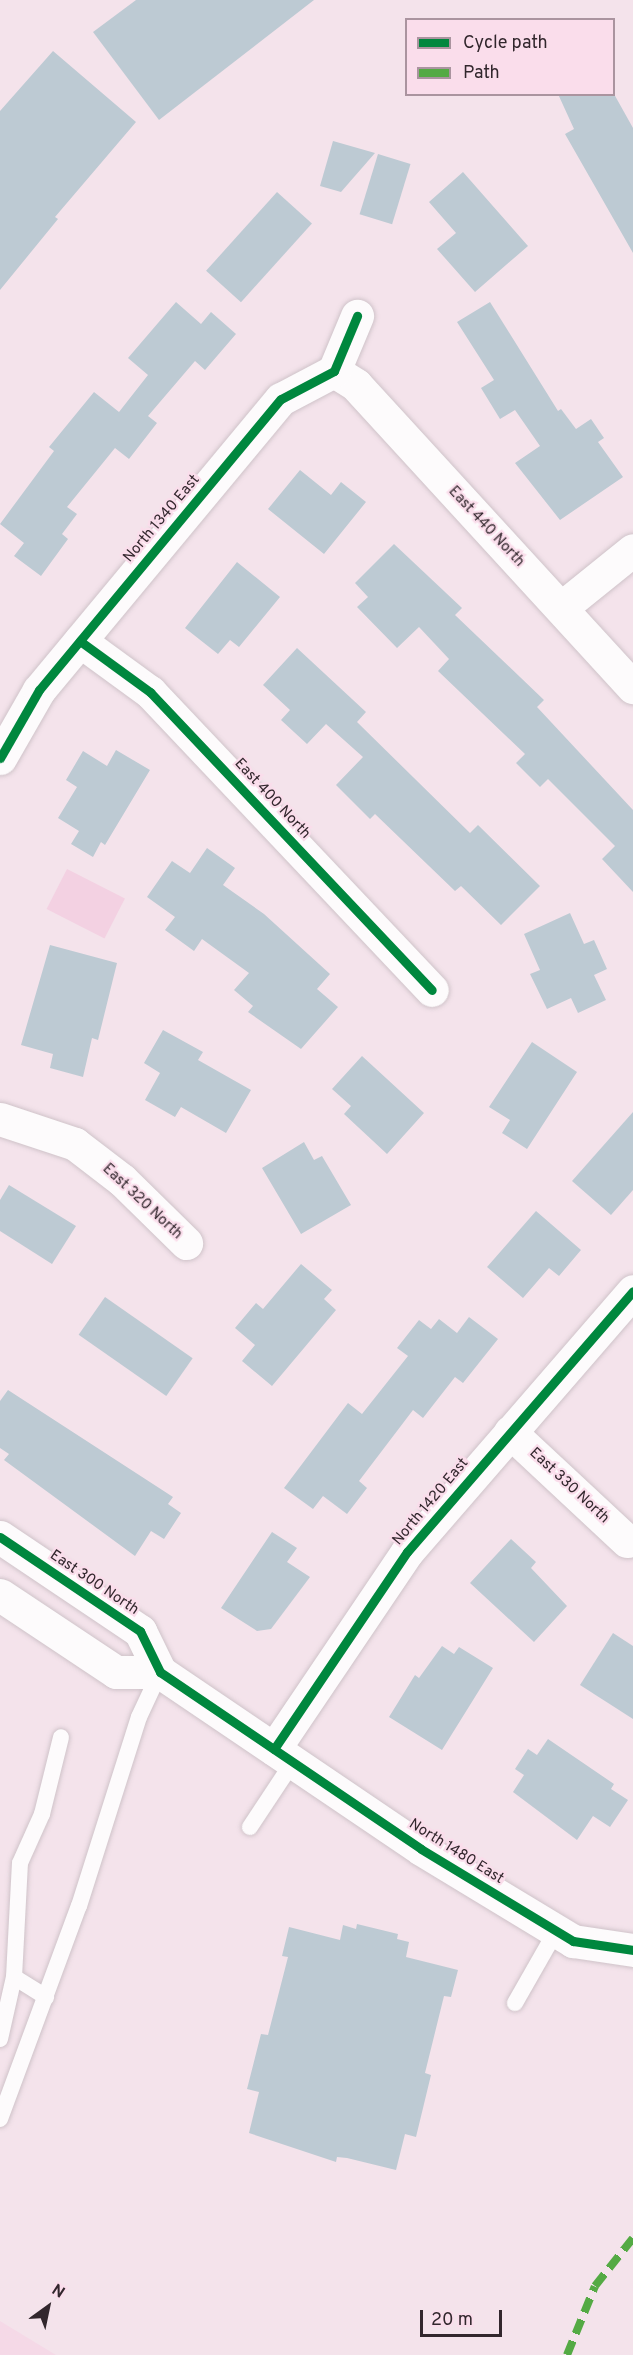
<!DOCTYPE html>
<html>
<head>
<meta charset="utf-8">
<style>
	body { margin:0 }
	#map { position:relative; width:633px; height:2355px; overflow:hidden; background:#f4e3eb; font-family:Overpass,sans-serif }
	div>[style] { position:absolute }
	.built>* { inset:0; background:#f5d9e7 }
	.green>* { inset:0; background:#f3d1e2; transform-origin:0 0 }
	.building>* { inset:0; background:#bdcad3; transform-origin:0 0 }
	.roads { filter:drop-shadow(0 0 2px #cfc3c9) drop-shadow(0 0 2px #cfc3c9) }
	.service>* { height:16px; margin:-8px; padding:0 8px; transform-origin:8px; border-radius:8px; background:#fdfbfc }
	.minor>* { height:33px; margin:-16.5px; padding:0 16.5px; transform-origin:16.5px; border-radius:16.5px; background:#fdfbfc }
	.tertiary>* { height:33px; margin:-16.5px; padding:0 16.5px; transform-origin:16.5px; border-radius:16.5px; background:#fdfbfc }
	.quiet>* { height:8px; margin-top:-4px; transform-origin:0; background:repeating-linear-gradient(90deg,#54aa44 0 15px,transparent 0 23px) }
	.cycleway>* { height:9px; margin:-4.5px; padding:0 4.5px; transform-origin:4.5px; border-radius:4.5px; background:#00873e }
	span { translate:-50% -50%; white-space:nowrap; text-align:center; line-height:1.15; -webkit-text-stroke:4.5px #faddeb; paint-order:stroke }
	.street-label { font-size:15px; color:#32272d }
	.legend { position:absolute; left:405px; top:18px; width:210px; height:78px; box-sizing:border-box; background:#faddeb; border:2px solid #aa949f; margin:0; padding:8px 10px; list-style:none; font-size:18px; color:#32272d }
	.legend li { display:flex; align-items:center; gap:12px; height:30px }
	.legend b { width:30px; border:2px solid #aa949f }
	.north { position:absolute; left:18px; top:2277px; width:60px; height:60px; -webkit-text-stroke:4px #faddeb; paint-order:stroke; rotate:33deg; font-size:16px; font-weight:700; line-height:24px; text-align:center; color:#32272d }
	.north::after { content:''; display:block; margin:auto; width:21px; height:27px; background:#32272d; clip-path:polygon(50% 0,100% 100%,50% 72%,0 100%) }
	.scale { position:absolute; left:420px; top:2310px; width:82px; height:27px; box-sizing:border-box; border:3px solid #32272d; border-top:0; padding-left:8px; font-size:18px; line-height:21px; white-space:nowrap; color:#32272d; -webkit-text-stroke:4px #faddeb; paint-order:stroke }
</style>
</head>
<body>
<div id="map">
	<div class="built">
		<div style="clip-path:polygon(0 2321px,56px 2355px,0 2355px)"></div>
	</div>
	<div class="green">
		<div style="left:67px;top:869px;width:65px;height:45px;rotate:27deg"></div>
	</div>
	<div class="building">
		<div style="clip-path:polygon(136px 0,314px 0,159px 120px,93px 32px)"></div>
		<div style="clip-path:polygon(53px 51px,136px 122px,55px 217px,58px 219px,0 290px,0 111px)"></div>
		<div style="clip-path:polygon(558px 94px,614px 94px,633px 128px,633px 253px,565px 134px,574px 129px)"></div>
		<div style="clip-path:polygon(333px 141px,375px 153px,341px 192px,320px 186px)"></div>
		<div style="left:378px;top:154px;width:34px;height:63px;rotate:17deg"></div>
		<div style="clip-path:polygon(463px 172px,528px 246px,475px 292px,437px 249px,456px 233px,429px 202px)"></div>
		<div style="left:277px;top:192px;width:47px;height:106px;rotate:42deg"></div>
		<div style="clip-path:polygon(176px 302px,201px 324px,211px 312px,236px 334px,205px 370px,195px 361px,148px 416px,157px 423px,129px 459px,115px 448px,67px 507px,77px 514px,62px 534px,68px 539px,41px 576px,14px 556px,24px 543px,0 524px,54px 451px,49px 447px,94px 392px,119px 412px,148px 375px,128px 358px)"></div>
		<div style="clip-path:polygon(490px 302px,558px 411px,561px 409px,576px 429px,591px 419px,604px 438px,598px 442px,623px 477px,560px 520px,515px 463px,540px 446px,515px 410px,500px 419px,481px 388px,494px 380px,457px 322px)"></div>
		<div style="clip-path:polygon(300px 470px,331px 495px,341px 482px,366px 502px,324px 554px,268px 509px)"></div>
		<div style="clip-path:polygon(394px 544px,462px 608px,455px 615px,544px 700px,537px 707px,633px 810px,633px 892px,602px 859px,615px 846px,548px 779px,540px 787px,516px 763px,525px 754px,438px 671px,449px 659px,419px 627px,397px 648px,357px 607px,368px 597px,355px 583px)"></div>
		<div style="clip-path:polygon(237px 562px,280px 597px,239px 647px,230px 640px,218px 654px,185px 628px)"></div>
		<div style="clip-path:polygon(297px 648px,366px 712px,357px 722px,470px 833px,478px 825px,540px 886px,501px 925px,461px 886px,455px 891px,375px 814px,370px 819px,336px 785px,363px 757px,326px 724px,307px 744px,281px 720px,290px 710px,263px 685px)"></div>
		<div style="clip-path:polygon(116px 750px,150px 770px,105px 845px,101px 842px,93px 857px,71px 844px,79px 831px,58px 818px,77px 787px,66px 780px,83px 751px,107px 766px)"></div>
		<div style="clip-path:polygon(207px 848px,235px 868px,223px 885px,264px 914px,330px 974px,317px 989px,338px 1007px,301px 1049px,248px 1012px,253px 1006px,234px 990px,249px 973px,202px 939px,194px 951px,165px 930px,175px 917px,147px 897px,172px 861px,190px 873px)"></div>
		<div style="clip-path:polygon(570px 913px,584px 944px,594px 940px,607px 969px,594px 975px,606px 1000px,578px 1013px,571px 998px,547px 1009px,530px 974px,540px 970px,524px 934px)"></div>
		<div style="clip-path:polygon(50px 945px,117px 963px,98px 1040px,92px 1038px,83px 1077px,50px 1068px,53px 1054px,21px 1045px)"></div>
		<div style="clip-path:polygon(163px 1030px,203px 1052px,198px 1060px,251px 1090px,226px 1133px,181px 1107px,175px 1117px,145px 1100px,160px 1073px,144px 1063px)"></div>
		<div style="clip-path:polygon(532px 1042px,577px 1072px,527px 1149px,502px 1133px,510px 1120px,489px 1107px)"></div>
		<div style="clip-path:polygon(362px 1056px,424px 1113px,387px 1154px,344px 1114px,351px 1106px,332px 1089px)"></div>
		<div style="clip-path:polygon(633px 1112px,633px 1190px,611px 1215px,572px 1181px)"></div>
		<div style="clip-path:polygon(304px 1142px,314px 1160px,322px 1156px,351px 1205px,301px 1234px,262px 1168px)"></div>
		<div style="clip-path:polygon(9px 1185px,76px 1226px,52px 1264px,0 1231px,0 1200px)"></div>
		<div style="clip-path:polygon(536px 1211px,581px 1250px,559px 1276px,549px 1268px,523px 1298px,487px 1267px)"></div>
		<div style="clip-path:polygon(301px 1264px,332px 1290px,324px 1299px,336px 1310px,272px 1386px,242px 1361px,255px 1345px,235px 1328px,256px 1303px,263px 1309px)"></div>
		<div style="left:105px;top:1297px;width:107px;height:46px;rotate:35deg"></div>
		<div style="clip-path:polygon(469px 1317px,498px 1339px,463px 1383px,455px 1377px,423px 1418px,413px 1410px,359px 1481px,367px 1488px,347px 1514px,323px 1496px,313px 1509px,284px 1488px,348px 1403px,362px 1414px,408px 1356px,397px 1348px,419px 1320px,431px 1329px,439px 1319px,457px 1333px)"></div>
		<div style="clip-path:polygon(8px 1390px,173px 1497px,168px 1504px,181px 1513px,164px 1539px,151px 1531px,135px 1556px,4px 1460px,9px 1454px,0 1448px,0 1401px)"></div>
		<div style="clip-path:polygon(272px 1532px,297px 1548px,287px 1562px,310px 1577px,271px 1629px,257px 1631px,221px 1608px)"></div>
		<div style="clip-path:polygon(511px 1539px,536px 1562px,531px 1568px,567px 1606px,534px 1642px,470px 1583px)"></div>
		<div style="clip-path:polygon(613px 1633px,633px 1646px,633px 1719px,580px 1685px)"></div>
		<div style="clip-path:polygon(442px 1646px,454px 1654px,459px 1647px,493px 1668px,442px 1750px,389px 1717px,415px 1675px,419px 1678px)"></div>
		<div style="clip-path:polygon(548px 1739px,614px 1784px,611px 1789px,628px 1800px,610px 1827px,593px 1816px,577px 1840px,513px 1792px,524px 1775px,515px 1769px,528px 1749px,537px 1755px)"></div>
		<div style="clip-path:polygon(357px 1924px,398px 1934px,397px 1939px,409px 1942px,406px 1957px,458px 1970px,451px 1997px,444px 1996px,425px 2073px,431px 2075px,416px 2137px,405px 2134px,396px 2170px,347px 2158px,337px 2157px,336px 2162px,249px 2133px,259px 2092px,247px 2089px,261px 2034px,268px 2035px,288px 1957px,282px 1956px,289px 1927px,340px 1940px,343px 1925px,356px 1929px)"></div>
	</div>
	<div class="roads">
		<div class="service">
			<div style="left:250px;top:1827px;width:78px;rotate:-56.5deg"></div>
			<div style="left:14px;top:1977px;width:38px;rotate:32deg"></div>
			<div style="left:515px;top:2003px;width:83px;rotate:-60.3deg"></div>
			<div style="left:0;top:2039px;width:64px;rotate:-77.3deg"></div>
			<div style="left:14px;top:1977px;width:114px;rotate:-87deg"></div>
			<div style="left:20px;top:1863px;width:54px;rotate:-65.8deg"></div>
			<div style="left:42px;top:1814px;width:79px;rotate:-76.1deg"></div>
			<div style="left:0;top:2119px;width:227px;rotate:-69.7deg"></div>
			<div style="left:79px;top:1906px;width:198px;rotate:-72.4deg"></div>
			<div style="left:139px;top:1717px;width:50px;rotate:-65deg"></div>
		</div>
		<div class="minor">
			<div style="left:334px;top:371px;width:26px;rotate:32deg"></div>
			<div style="left:356px;top:385px;width:410px;rotate:47.5deg"></div>
			<div style="left:561px;top:608px;width:92px;rotate:-38.9deg"></div>
			<div style="left:80px;top:641px;width:87px;rotate:36.1deg"></div>
			<div style="left:150px;top:692px;width:410px;rotate:46.6deg"></div>
			<div style="left:0;top:758px;width:78px;rotate:-60.2deg"></div>
			<div style="left:39px;top:690px;width:378px;rotate:-50.3deg"></div>
			<div style="left:281px;top:399px;width:60px;rotate:-27.8deg"></div>
			<div style="left:334px;top:371px;width:60px;rotate:-67.3deg"></div>
			<div style="left:0;top:1119px;width:79px;rotate:18.4deg"></div>
			<div style="left:75px;top:1144px;width:59px;rotate:37.5deg"></div>
			<div style="left:122px;top:1180px;width:90px;rotate:44.5deg"></div>
			<div style="left:510px;top:1432px;width:160px;rotate:43deg"></div>
			<div style="left:160px;top:1672px;width:315px;rotate:34.1deg"></div>
			<div style="left:421px;top:1849px;width:178px;rotate:31.2deg"></div>
			<div style="left:573px;top:1941px;width:61px;rotate:8.5deg"></div>
			<div style="left:274px;top:1749px;width:238px;rotate:-56deg"></div>
			<div style="left:407px;top:1552px;width:345px;rotate:-49.1deg"></div>
		</div>
		<div class="tertiary">
			<div style="left:0;top:1537px;width:169px;rotate:33.9deg"></div>
			<div style="left:140px;top:1631px;width:46px;rotate:64deg"></div>
			<div style="left:160px;top:1672px;width:44px;rotate:180deg"></div>
			<div style="left:116px;top:1672px;width:139px;rotate:-146.4deg"></div>
		</div>
	</div>
	<div class="quiet">
		<div style="left:567px;top:2355px;width:74px;rotate:-67.9deg"></div>
		<div style="left:595px;top:2286px;width:61px;rotate:-51.6deg"></div>
	</div>
	<div class="cycleway">
		<div style="left:80px;top:641px;width:87px;rotate:36.1deg"></div>
		<div style="left:150px;top:692px;width:410px;rotate:46.6deg"></div>
		<div style="left:0;top:758px;width:78px;rotate:-60.2deg"></div>
		<div style="left:39px;top:690px;width:378px;rotate:-50.3deg"></div>
		<div style="left:281px;top:399px;width:60px;rotate:-27.8deg"></div>
		<div style="left:334px;top:371px;width:60px;rotate:-67.3deg"></div>
		<div style="left:0;top:1537px;width:169px;rotate:33.9deg"></div>
		<div style="left:140px;top:1631px;width:46px;rotate:64deg"></div>
		<div style="left:160px;top:1672px;width:315px;rotate:34.1deg"></div>
		<div style="left:421px;top:1849px;width:178px;rotate:31.2deg"></div>
		<div style="left:573px;top:1941px;width:61px;rotate:8.5deg"></div>
		<div style="left:274px;top:1749px;width:238px;rotate:-56deg"></div>
		<div style="left:407px;top:1552px;width:345px;rotate:-49.1deg"></div>
	</div>
	<div class="street-label">
		<span style="left:162px;top:519px;rotate:-50deg">North 1340 East</span>
		<span style="left:486px;top:527px;rotate:47deg">East 440 North</span>
		<span style="left:272px;top:799px;rotate:47deg">East 400 North</span>
		<span style="left:142px;top:1202px;rotate:43deg">East 320 North</span>
		<span style="left:569px;top:1486px;rotate:43deg">East 330 North</span>
		<span style="left:431px;top:1502px;rotate:-50deg">North 1420 East</span>
		<span style="left:94px;top:1583px;rotate:34deg">East 300 North</span>
		<span style="left:456px;top:1852px;rotate:32deg">North 1480 East</span>
	</div>
	<ul class="legend">
	<li><b style="height:8px;background:#00873e"></b>Cycle path</li>
	<li><b style="height:8px;background:#54aa44"></b>Path</li>
	</ul>
	<div class="north">N</div>
	<div class="scale">20 m</div>
</div>
</body>
</html>
